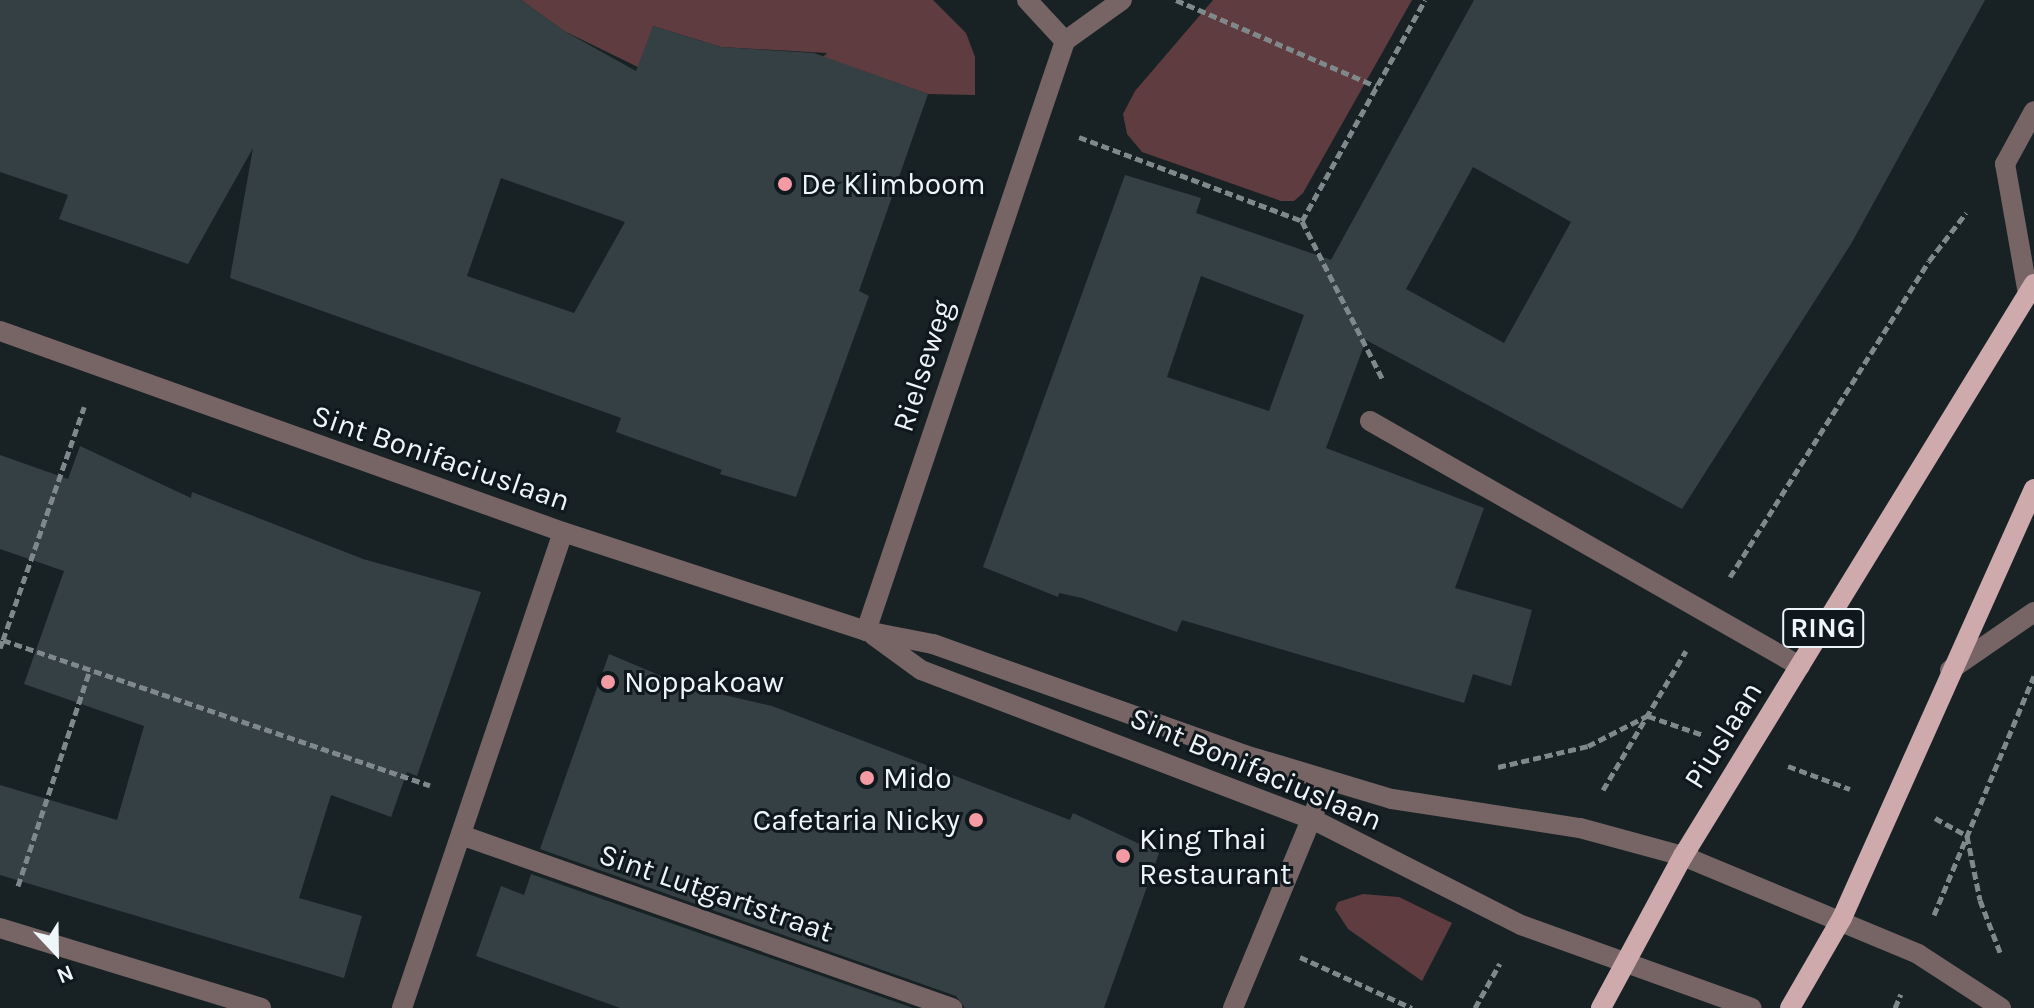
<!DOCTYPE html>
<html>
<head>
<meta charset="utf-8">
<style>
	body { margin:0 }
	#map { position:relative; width:2034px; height:1008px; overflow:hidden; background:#182225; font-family:Karla,sans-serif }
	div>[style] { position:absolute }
	.green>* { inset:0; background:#5f3c3f }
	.building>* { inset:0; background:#354044 }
	.path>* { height:5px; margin-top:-2.5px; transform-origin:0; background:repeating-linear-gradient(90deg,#7f888b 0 8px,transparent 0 12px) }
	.minor>* { height:20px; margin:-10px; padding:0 10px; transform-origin:10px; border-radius:10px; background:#776566 }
	.major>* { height:20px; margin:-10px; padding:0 10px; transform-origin:10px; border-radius:10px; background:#cfaaad }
	.dots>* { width:22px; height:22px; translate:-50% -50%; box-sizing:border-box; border:4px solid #0f181c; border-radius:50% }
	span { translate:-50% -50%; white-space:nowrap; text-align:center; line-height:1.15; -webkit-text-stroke:6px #0f181c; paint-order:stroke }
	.shield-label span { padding:2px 6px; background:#0f181c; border:2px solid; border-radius:6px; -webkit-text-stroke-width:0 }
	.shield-label { font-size:28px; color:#eff6f9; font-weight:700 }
	.poi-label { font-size:30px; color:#eff6f9 }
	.left { translate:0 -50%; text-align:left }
	.right { translate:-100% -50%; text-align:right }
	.street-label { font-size:30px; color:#eff6f9 }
	.north { position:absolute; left:16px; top:912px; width:80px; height:80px; -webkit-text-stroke:6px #0f181c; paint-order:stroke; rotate:158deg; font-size:22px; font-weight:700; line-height:32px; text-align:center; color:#eff6f9 }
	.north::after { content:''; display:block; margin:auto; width:28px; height:36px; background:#eff6f9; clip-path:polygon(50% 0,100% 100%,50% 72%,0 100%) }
</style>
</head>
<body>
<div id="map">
	<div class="green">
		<div style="clip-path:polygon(521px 0,933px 0,966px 33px,975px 57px,975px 95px,928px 94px,823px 57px,827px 53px,721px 47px,653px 26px,640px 68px,564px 31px)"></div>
		<div style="clip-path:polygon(1213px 0,1412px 0,1303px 193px,1294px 201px,1281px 201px,1142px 152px,1127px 134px,1123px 114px,1135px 91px)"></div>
		<div style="clip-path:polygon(1363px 894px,1399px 897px,1452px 923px,1422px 981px,1348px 929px,1335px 909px,1338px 902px)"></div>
	</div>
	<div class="building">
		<div style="clip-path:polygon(evenodd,0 0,521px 0,564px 31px,636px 71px,653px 26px,721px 47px,814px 53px,928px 94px,859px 291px,869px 296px,796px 497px,720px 474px,722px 470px,616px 432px,621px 418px,230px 278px,253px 148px,188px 264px,59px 219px,68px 195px,0 172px,0 0,501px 178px,625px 222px,574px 313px,467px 276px,501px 178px)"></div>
		<div style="clip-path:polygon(evenodd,1474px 0,1985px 0,1851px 244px,1682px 509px,1366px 340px,1326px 448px,1484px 508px,1455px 588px,1532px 610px,1511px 686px,1473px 674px,1464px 703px,1182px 620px,1177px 632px,1082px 598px,1059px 593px,1058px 597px,983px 567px,1125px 175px,1201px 198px,1196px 213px,1331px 260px,1474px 0,1473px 167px,1571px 222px,1504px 343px,1406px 289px,1473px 167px,1474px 0,1201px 276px,1304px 315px,1269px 411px,1167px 377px,1201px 276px)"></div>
		<div style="clip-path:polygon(80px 446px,191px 498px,192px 492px,363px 559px,481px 592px,417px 776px,407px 772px,391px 817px,331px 795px,299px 898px,362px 916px,344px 978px,0 875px,0 785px,117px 820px,144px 726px,24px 684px,64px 571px,0 549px,0 455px,68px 479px)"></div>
		<div style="clip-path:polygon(609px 654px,685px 686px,772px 706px,1070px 820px,1073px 813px,1159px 853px,1104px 1008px,965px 1008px,956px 996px,540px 849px)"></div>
		<div style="clip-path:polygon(531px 874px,913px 1008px,620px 1008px,476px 956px,501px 886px,524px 895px)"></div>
	</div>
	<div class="path">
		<div style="left:1176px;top:0;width:218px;rotate:23.3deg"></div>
		<div style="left:1079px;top:137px;width:238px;rotate:20.6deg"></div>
		<div style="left:1302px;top:221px;width:253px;rotate:-60.9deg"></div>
		<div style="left:1302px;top:221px;width:178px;rotate:63deg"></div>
		<div style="left:1730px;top:577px;width:373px;rotate:-57.8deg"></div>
		<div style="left:1929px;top:261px;width:61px;rotate:-52.4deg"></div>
		<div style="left:3px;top:640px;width:247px;rotate:-70.8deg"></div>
		<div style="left:0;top:648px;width:9px;rotate:-69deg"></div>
		<div style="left:3px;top:640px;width:451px;rotate:18.8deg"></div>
		<div style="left:1648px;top:716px;width:58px;rotate:19.1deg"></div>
		<div style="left:1788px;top:766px;width:66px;rotate:20.4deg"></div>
		<div style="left:1498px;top:767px;width:92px;rotate:-13.1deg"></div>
		<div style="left:1588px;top:746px;width:66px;rotate:-27deg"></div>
		<div style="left:1603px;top:790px;width:162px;rotate:-59.2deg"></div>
		<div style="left:1935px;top:818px;width:37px;rotate:29deg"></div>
		<div style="left:1967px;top:836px;width:65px;rotate:78.5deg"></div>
		<div style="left:1980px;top:900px;width:56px;rotate:69deg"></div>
		<div style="left:18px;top:886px;width:228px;rotate:-71.6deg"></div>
		<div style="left:1934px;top:915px;width:259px;rotate:-67.3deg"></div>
		<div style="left:1300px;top:957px;width:123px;rotate:24.5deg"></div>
		<div style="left:1475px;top:1008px;width:51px;rotate:-60.9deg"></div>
		<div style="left:1895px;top:1008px;width:15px;rotate:-67deg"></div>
	</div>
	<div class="minor">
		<div style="left:1027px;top:0;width:56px;rotate:47.2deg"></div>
		<div style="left:2028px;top:294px;width:132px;rotate:-100deg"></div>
		<div style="left:2005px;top:164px;width:60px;rotate:-61.3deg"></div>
		<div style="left:0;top:331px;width:598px;rotate:19.65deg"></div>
		<div style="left:563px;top:532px;width:319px;rotate:18.1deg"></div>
		<div style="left:866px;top:631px;width:68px;rotate:11deg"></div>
		<div style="left:933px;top:644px;width:331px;rotate:19.6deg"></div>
		<div style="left:1245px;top:755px;width:153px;rotate:16.7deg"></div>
		<div style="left:1392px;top:799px;width:190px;rotate:8.8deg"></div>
		<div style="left:1580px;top:828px;width:107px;rotate:15.2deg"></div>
		<div style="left:1683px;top:856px;width:255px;rotate:22.6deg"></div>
		<div style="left:1918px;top:954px;width:99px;rotate:33deg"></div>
		<div style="left:1370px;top:421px;width:495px;rotate:29.7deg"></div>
		<div style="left:866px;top:631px;width:623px;rotate:-71.36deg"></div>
		<div style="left:1065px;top:41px;width:70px;rotate:-35.7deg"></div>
		<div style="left:873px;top:635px;width:59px;rotate:36.1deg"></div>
		<div style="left:921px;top:670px;width:418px;rotate:20.9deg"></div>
		<div style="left:1312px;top:819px;width:234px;rotate:26.9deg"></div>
		<div style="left:1521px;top:925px;width:245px;rotate:19.8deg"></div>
		<div style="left:1950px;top:670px;width:102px;rotate:-34.6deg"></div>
		<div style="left:461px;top:835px;width:521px;rotate:19.41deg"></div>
		<div style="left:0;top:928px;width:273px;rotate:17deg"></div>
		<div style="left:402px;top:1008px;width:502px;rotate:-71.31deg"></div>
		<div style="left:1233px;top:1008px;width:246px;rotate:-67.5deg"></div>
	</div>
	<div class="major">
		<div style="left:1601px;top:1008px;width:173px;rotate:-61.7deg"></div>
		<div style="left:1683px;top:856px;width:671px;rotate:-58.47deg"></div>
		<div style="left:1790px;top:1008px;width:104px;rotate:-60deg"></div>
		<div style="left:1842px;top:918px;width:470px;rotate:-65.9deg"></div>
	</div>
	<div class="dots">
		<div style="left:785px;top:184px;background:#f49aa3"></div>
		<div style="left:608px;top:682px;background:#f49aa3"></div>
		<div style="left:867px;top:778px;background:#f49aa3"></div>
		<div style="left:976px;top:820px;background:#f49aa3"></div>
		<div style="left:1123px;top:856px;background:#f49aa3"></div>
	</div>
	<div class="shield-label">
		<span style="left:1823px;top:628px">RING</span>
	</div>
	<div class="poi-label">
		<span class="left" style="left:801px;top:184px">De Klimboom</span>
		<span class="left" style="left:624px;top:682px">Noppakoaw</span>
		<span class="left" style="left:883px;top:778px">Mido</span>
		<span class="right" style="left:960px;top:820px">Cafetaria Nicky</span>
		<span class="left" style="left:1139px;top:856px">King Thai<br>Restaurant</span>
	</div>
	<div class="street-label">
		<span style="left:923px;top:366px;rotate:-72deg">Rielseweg</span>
		<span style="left:441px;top:458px;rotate:19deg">Sint Bonifaciuslaan</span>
		<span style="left:1723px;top:735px;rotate:-58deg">Piuslaan</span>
		<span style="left:1256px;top:769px;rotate:23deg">Sint Bonifaciuslaan</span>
		<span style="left:716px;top:893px;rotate:19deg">Sint Lutgartstraat</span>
	</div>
	<div class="north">N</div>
</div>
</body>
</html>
